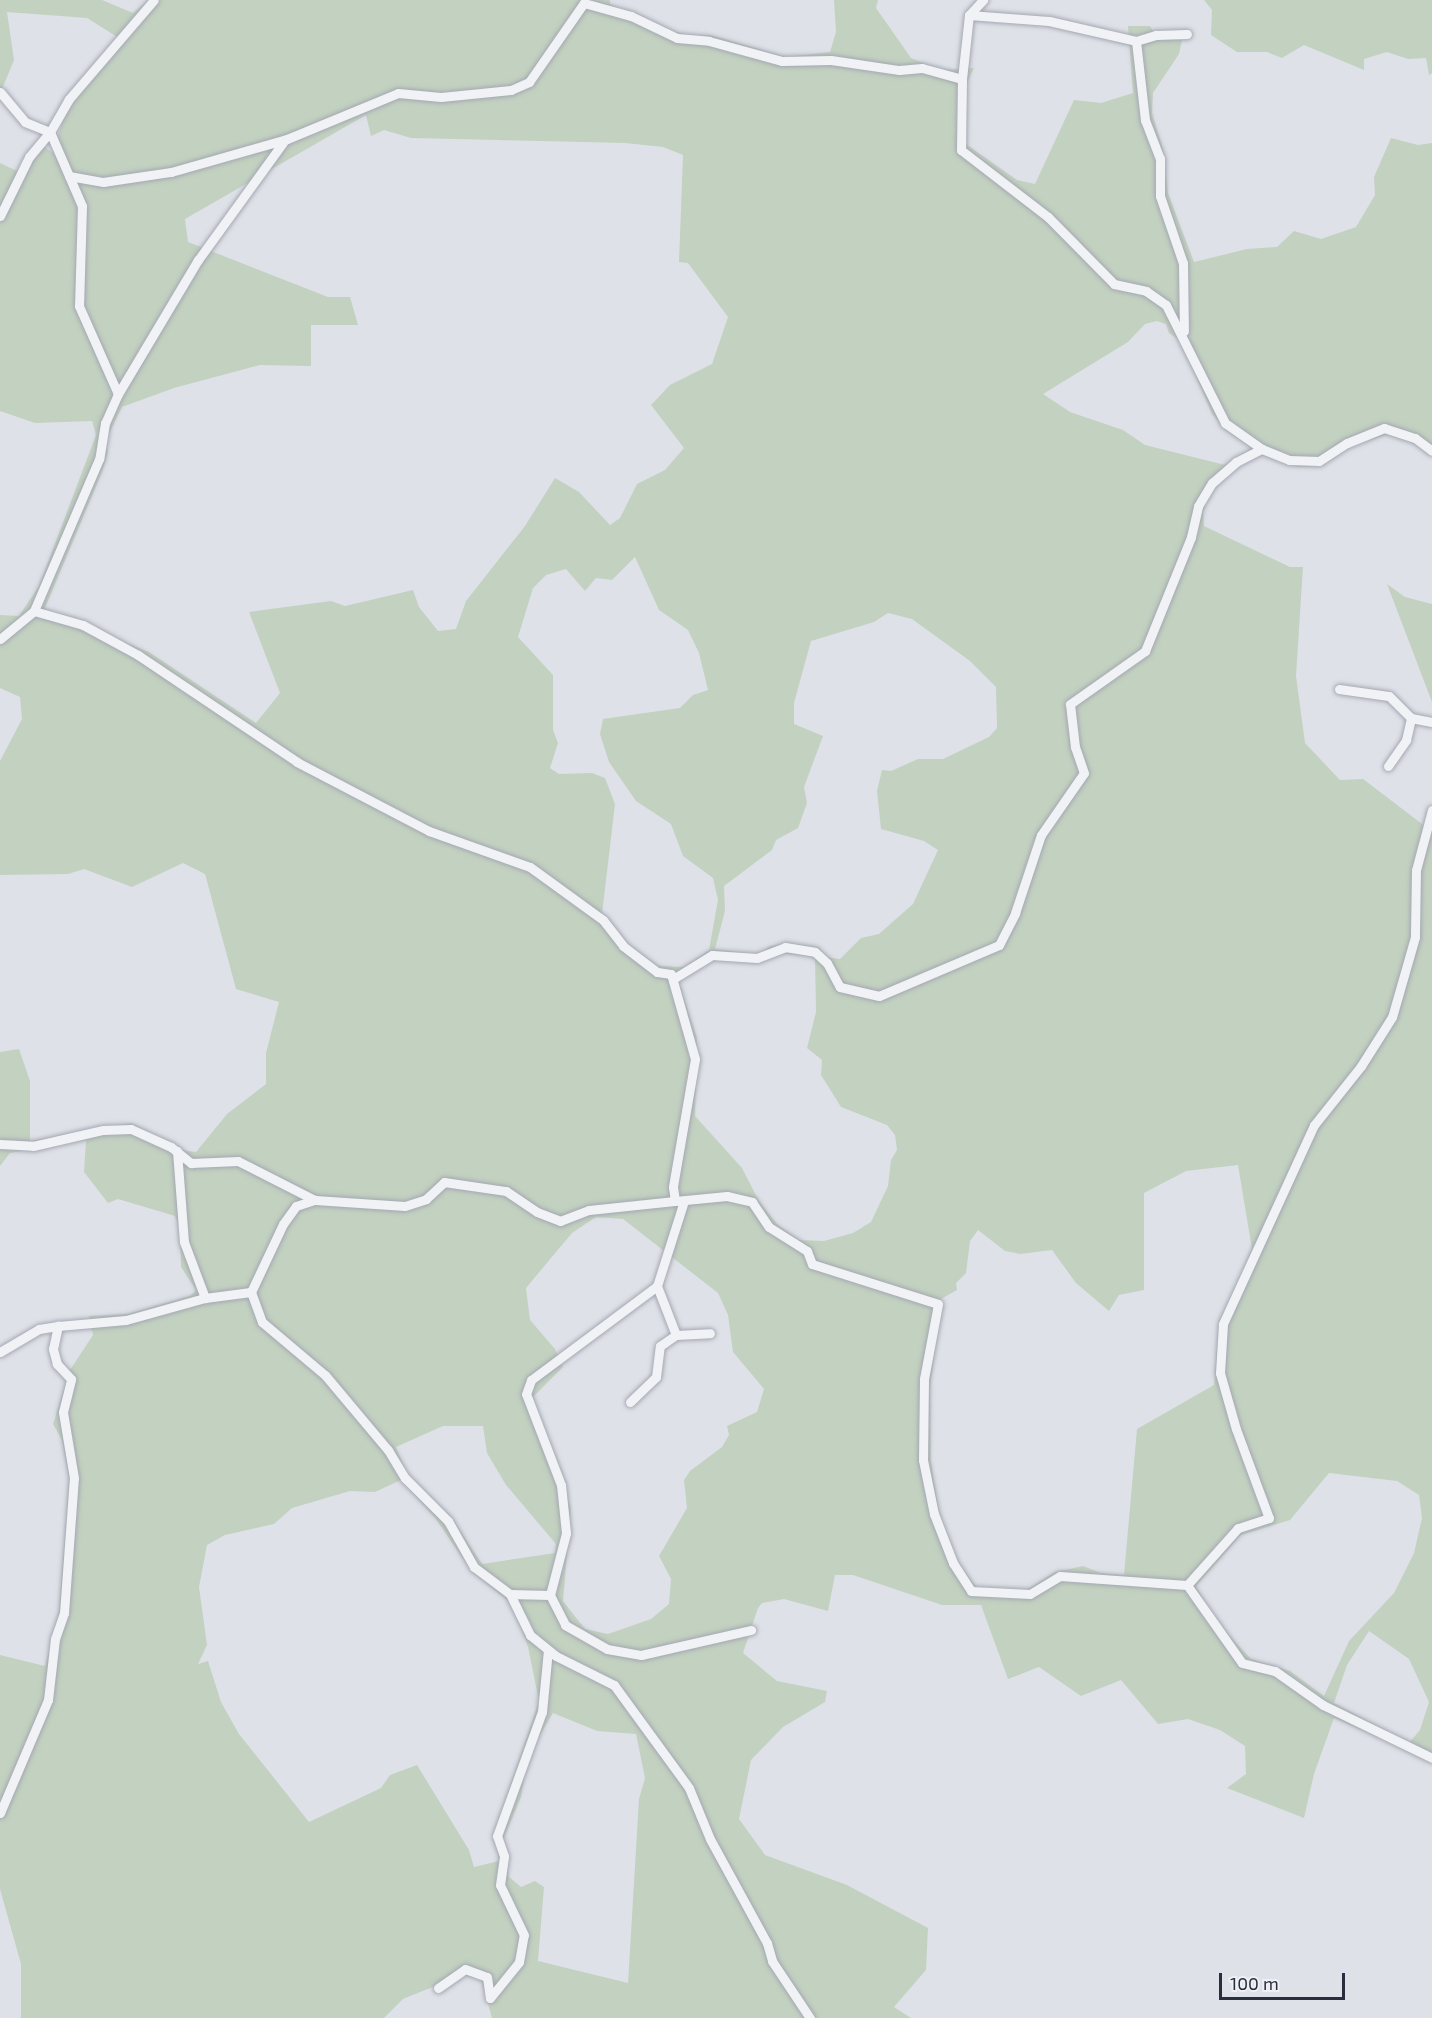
<!DOCTYPE html>
<html>
<head>
<meta charset="utf-8">
<style>
	body { margin:0 }
	#map { position:relative; width:1432px; height:2018px; overflow:hidden; background:#dfe1e8; font-family:"Exo 2",sans-serif }
	div>[style] { position:absolute }
	.green>* { inset:0; background:#c3d1c0 }
	.roads { filter:drop-shadow(0 0 2px #a4a8b2) drop-shadow(0 0 2px #a4a8b2) }
	.minor>* { height:9px; margin:-4.5px; padding:0 4.5px; transform-origin:4.5px; border-radius:4.5px; background:#f1f2f6 }
	span { translate:-50% -50%; white-space:nowrap; text-align:center; line-height:1.15; -webkit-text-stroke:4.5px #eef0f5; paint-order:stroke }
	.scale { position:absolute; left:1219px; top:1973px; width:126px; height:27px; box-sizing:border-box; border:3px solid #282e3e; border-top:0; padding-left:8px; font-size:18px; line-height:21px; white-space:nowrap; color:#282e3e; -webkit-text-stroke:4px #eef0f5; paint-order:stroke }
</style>
</head>
<body>
<div id="map">
	<div class="green">
		<div style="clip-path:polygon(evenodd,0 0,102px 0,133px 13px,149px 0,610px 0,610px 4px,618px 9px,668px 30px,692px 36px,711px 35px,786px 57px,830px 52px,836px 32px,834px 0,878px 0,876px 8px,911px 58px,941px 70px,974px 68px,967px 83px,966px 144px,1017px 180px,1035px 184px,1074px 100px,1101px 103px,1133px 93px,1128px 26px,1150px 26px,1157px 37px,1182px 40px,1179px 54px,1153px 93px,1152px 113px,1163px 149px,1168px 193px,1194px 262px,1247px 249px,1277px 247px,1294px 231px,1321px 239px,1356px 227px,1375px 195px,1374px 177px,1391px 138px,1418px 145px,1432px 143px,1432px 456px,1414px 442px,1390px 434px,1353px 445px,1317px 466px,1298px 467px,1263px 455px,1235px 468px,1209px 494px,1203px 512px,1204px 526px,1290px 567px,1303px 567px,1296px 676px,1305px 743px,1340px 780px,1363px 779px,1430px 830px,1432px 825px,1432px 1761px,1334px 1718px,1314px 1774px,1304px 1818px,1227px 1788px,1246px 1774px,1245px 1746px,1220px 1730px,1188px 1719px,1158px 1724px,1121px 1680px,1081px 1696px,1039px 1667px,1008px 1679px,981px 1605px,942px 1605px,853px 1575px,835px 1575px,828px 1611px,784px 1599px,762px 1603px,758px 1608px,743px 1653px,777px 1681px,827px 1691px,825px 1702px,783px 1727px,751px 1760px,739px 1819px,765px 1855px,847px 1885px,928px 1928px,926px 1970px,894px 2007px,911px 2018px,492px 2018px,481px 1979px,462px 1975px,403px 1999px,384px 2018px,21px 2018px,21px 1964px,0 1889px,0 1655px,45px 1666px,59px 1612px,69px 1479px,62px 1440px,53px 1424px,70px 1370px,93px 1335px,89px 1316px,128px 1314px,190px 1296px,196px 1290px,181px 1267px,180px 1228px,175px 1216px,118px 1199px,108px 1203px,84px 1172px,86px 1140px,10px 1153px,0 1166px,0 1052px,19px 1049px,30px 1081px,30px 1141px,131px 1123px,182px 1150px,196px 1152px,227px 1114px,266px 1084px,266px 1053px,279px 1002px,236px 989px,205px 874px,183px 863px,132px 887px,84px 869px,68px 874px,0 875px,0 761px,22px 719px,20px 697px,0 688px,0 615px,19px 616px,39px 586px,96px 435px,92px 421px,35px 423px,0 411px,0 163px,17px 171px,45px 147px,53px 153px,64px 116px,122px 40px,87px 18px,7px 12px,14px 60px,0 94px,0 0,366px 115px,371px 136px,384px 130px,411px 138px,625px 143px,663px 147px,683px 155px,679px 262px,688px 263px,728px 317px,712px 364px,670px 385px,651px 405px,684px 448px,665px 470px,637px 484px,620px 518px,610px 525px,579px 492px,555px 478px,525px 526px,466px 601px,456px 629px,438px 631px,419px 607px,413px 590px,345px 606px,331px 601px,249px 612px,280px 693px,256px 723px,149px 652px,46px 611px,45px 608px,102px 472px,108px 452px,105px 442px,122px 407px,174px 388px,260px 365px,311px 366px,311px 325px,358px 325px,350px 297px,328px 297px,188px 242px,185px 219px,366px 115px,0 0,1157px 321px,1166px 324px,1169px 333px,1181px 341px,1212px 414px,1227px 431px,1252px 448px,1225px 465px,1145px 445px,1123px 430px,1070px 412px,1043px 394px,1128px 342px,1145px 324px,1157px 321px,0 0,635px 557px,659px 610px,688px 630px,699px 653px,708px 690px,693px 695px,680px 708px,603px 719px,600px 734px,609px 762px,636px 801px,671px 824px,683px 856px,713px 878px,718px 900px,709px 950px,684px 967px,658px 966px,628px 944px,602px 914px,615px 804px,605px 778px,592px 773px,559px 774px,550px 768px,558px 743px,553px 730px,553px 675px,518px 637px,533px 588px,546px 575px,566px 569px,585px 591px,596px 578px,612px 580px,635px 557px,0 0,888px 613px,912px 619px,970px 661px,996px 687px,997px 728px,989px 737px,943px 759px,918px 759px,891px 771px,882px 770px,877px 791px,881px 829px,924px 841px,938px 850px,913px 904px,879px 934px,861px 938px,840px 959px,825px 957px,819px 947px,788px 943px,770px 946px,758px 955px,715px 949px,725px 911px,724px 886px,772px 850px,776px 840px,798px 828px,807px 803px,804px 787px,823px 736px,794px 724px,794px 703px,811px 641px,874px 622px,888px 613px,0 0,777px 953px,815px 957px,816px 1012px,807px 1048px,822px 1060px,821px 1075px,841px 1107px,887px 1125px,895px 1135px,897px 1150px,891px 1160px,888px 1186px,871px 1222px,853px 1233px,824px 1241px,799px 1240px,778px 1225px,759px 1201px,742px 1168px,695px 1116px,697px 1038px,678px 980px,711px 959px,759px 962px,777px 953px,0 0,1238px 1165px,1252px 1249px,1218px 1333px,1214px 1385px,1137px 1429px,1124px 1575px,1101px 1573px,1083px 1566px,1055px 1572px,1025px 1591px,977px 1588px,956px 1560px,940px 1520px,931px 1461px,930px 1389px,941px 1299px,957px 1290px,956px 1283px,966px 1273px,970px 1241px,978px 1230px,1005px 1251px,1020px 1254px,1052px 1250px,1076px 1283px,1109px 1311px,1119px 1295px,1144px 1290px,1144px 1193px,1186px 1171px,1238px 1165px,0 0,596px 1217px,623px 1219px,718px 1293px,728px 1315px,733px 1352px,764px 1389px,757px 1412px,727px 1426px,729px 1435px,722px 1447px,690px 1471px,684px 1480px,687px 1508px,659px 1556px,671px 1579px,669px 1604px,651px 1619px,608px 1634px,585px 1629px,563px 1601px,571px 1508px,532px 1398px,563px 1367px,555px 1349px,530px 1320px,526px 1288px,572px 1233px,596px 1217px,0 0,443px 1426px,483px 1426px,487px 1453px,506px 1485px,556px 1544px,555px 1553px,482px 1564px,452px 1518px,407px 1474px,396px 1447px,443px 1426px,0 0,1329px 1473px,1397px 1481px,1419px 1495px,1422px 1518px,1414px 1553px,1394px 1593px,1349px 1641px,1324px 1696px,1290px 1671px,1251px 1659px,1213px 1618px,1196px 1586px,1241px 1535px,1290px 1520px,1329px 1473px,0 0,401px 1480px,435px 1518px,473px 1573px,513px 1605px,528px 1647px,539px 1701px,494px 1833px,499px 1861px,474px 1867px,469px 1850px,417px 1765px,390px 1775px,381px 1788px,309px 1822px,239px 1734px,221px 1702px,208px 1661px,198px 1664px,207px 1645px,199px 1587px,207px 1545px,225px 1535px,274px 1524px,292px 1508px,350px 1491px,375px 1492px,401px 1480px,0 0,1369px 1631px,1409px 1659px,1429px 1702px,1420px 1730px,1409px 1743px,1334px 1703px,1347px 1665px,1369px 1631px,0 0,553px 1713px,597px 1731px,636px 1734px,645px 1778px,639px 1799px,628px 1983px,538px 1961px,544px 1887px,535px 1881px,521px 1887px,509px 1877px,503px 1840px,521px 1797px,528px 1755px,553px 1713px)"></div>
		<div style="clip-path:polygon(1204px 0,1432px 0,1432px 73px,1429px 75px,1426px 58px,1408px 59px,1387px 52px,1364px 59px,1364px 70px,1304px 45px,1282px 58px,1267px 52px,1237px 52px,1211px 35px,1212px 10px)"></div>
		<div style="clip-path:polygon(1387px 584px,1405px 597px,1432px 604px,1432px 702px)"></div>
	</div>
	<div class="roads">
		<div class="minor">
			<div style="left:969px;top:15px;width:80px;rotate:4.3deg"></div>
			<div style="left:1049px;top:21px;width:89px;rotate:12.9deg"></div>
			<div style="left:1136px;top:41px;width:21px;rotate:-17deg"></div>
			<div style="left:1156px;top:35px;width:31px;rotate:-2deg"></div>
			<div style="left:1136px;top:41px;width:80px;rotate:83.5deg"></div>
			<div style="left:1145px;top:120px;width:42px;rotate:69deg"></div>
			<div style="left:1160px;top:159px;width:37px;rotate:90deg"></div>
			<div style="left:1160px;top:196px;width:71px;rotate:71.1deg"></div>
			<div style="left:1183px;top:263px;width:68px;rotate:89.2deg"></div>
			<div style="left:962px;top:79px;width:71px;rotate:90.8deg"></div>
			<div style="left:961px;top:150px;width:110px;rotate:37.6deg"></div>
			<div style="left:1048px;top:217px;width:94px;rotate:45.4deg"></div>
			<div style="left:1114px;top:284px;width:33px;rotate:12deg"></div>
			<div style="left:1146px;top:291px;width:24px;rotate:35deg"></div>
			<div style="left:1166px;top:305px;width:132px;rotate:63.4deg"></div>
			<div style="left:1225px;top:423px;width:45px;rotate:35.1deg"></div>
			<div style="left:1262px;top:449px;width:29px;rotate:22deg"></div>
			<div style="left:1289px;top:460px;width:30px;rotate:2deg"></div>
			<div style="left:1319px;top:461px;width:33px;rotate:-33deg"></div>
			<div style="left:1347px;top:443px;width:40px;rotate:-22deg"></div>
			<div style="left:1384px;top:428px;width:33px;rotate:18deg"></div>
			<div style="left:1415px;top:438px;width:21px;rotate:37deg"></div>
			<div style="left:0;top:92px;width:39px;rotate:50deg"></div>
			<div style="left:25px;top:122px;width:27px;rotate:22deg"></div>
			<div style="left:50px;top:132px;width:81px;rotate:66.6deg"></div>
			<div style="left:82px;top:206px;width:100px;rotate:91.7deg"></div>
			<div style="left:79px;top:306px;width:96px;rotate:66.1deg"></div>
			<div style="left:118px;top:394px;width:32px;rotate:114deg"></div>
			<div style="left:105px;top:423px;width:36px;rotate:99deg"></div>
			<div style="left:99px;top:459px;width:165px;rotate:113.2deg"></div>
			<div style="left:34px;top:611px;width:44px;rotate:140.5deg"></div>
			<div style="left:69px;top:176px;width:35px;rotate:10deg"></div>
			<div style="left:103px;top:182px;width:69px;rotate:-8.4deg"></div>
			<div style="left:171px;top:172px;width:121px;rotate:-15.9deg"></div>
			<div style="left:287px;top:139px;width:120px;rotate:-22.5deg"></div>
			<div style="left:398px;top:93px;width:43px;rotate:5.3deg"></div>
			<div style="left:441px;top:97px;width:70px;rotate:-5.7deg"></div>
			<div style="left:511px;top:90px;width:20px;rotate:-24deg"></div>
			<div style="left:529px;top:82px;width:96px;rotate:-55.2deg"></div>
			<div style="left:584px;top:3px;width:49px;rotate:15.5deg"></div>
			<div style="left:631px;top:16px;width:51px;rotate:25.6deg"></div>
			<div style="left:677px;top:38px;width:32px;rotate:5deg"></div>
			<div style="left:709px;top:41px;width:76px;rotate:15.3deg"></div>
			<div style="left:782px;top:61px;width:49px;rotate:-1.2deg"></div>
			<div style="left:831px;top:60px;width:69px;rotate:8.4deg"></div>
			<div style="left:899px;top:70px;width:23px;rotate:-5deg"></div>
			<div style="left:922px;top:68px;width:41px;rotate:15.4deg"></div>
			<div style="left:962px;top:79px;width:64px;rotate:-83.8deg"></div>
			<div style="left:969px;top:15px;width:21px;rotate:-47deg"></div>
			<div style="left:0;top:216px;width:66px;rotate:-63.8deg"></div>
			<div style="left:29px;top:157px;width:33px;rotate:-50deg"></div>
			<div style="left:50px;top:132px;width:38px;rotate:-60deg"></div>
			<div style="left:69px;top:99px;width:130px;rotate:-49.4deg"></div>
			<div style="left:118px;top:394px;width:156px;rotate:-59.2deg"></div>
			<div style="left:198px;top:260px;width:148px;rotate:-54.1deg"></div>
			<div style="left:34px;top:611px;width:51px;rotate:15.9deg"></div>
			<div style="left:83px;top:625px;width:63px;rotate:28.6deg"></div>
			<div style="left:138px;top:655px;width:192px;rotate:33.9deg"></div>
			<div style="left:297px;top:762px;width:149px;rotate:27.6deg"></div>
			<div style="left:429px;top:831px;width:107px;rotate:19.6deg"></div>
			<div style="left:530px;top:867px;width:90px;rotate:36deg"></div>
			<div style="left:603px;top:920px;width:33px;rotate:52deg"></div>
			<div style="left:623px;top:946px;width:43px;rotate:37.4deg"></div>
			<div style="left:657px;top:972px;width:14px;rotate:8deg"></div>
			<div style="left:671px;top:974px;width:88px;rotate:74.2deg"></div>
			<div style="left:695px;top:1059px;width:130px;rotate:99.8deg"></div>
			<div style="left:673px;top:1187px;width:14px;rotate:82deg"></div>
			<div style="left:1339px;top:689px;width:50px;rotate:8deg"></div>
			<div style="left:1389px;top:696px;width:31px;rotate:45deg"></div>
			<div style="left:1388px;top:766px;width:32px;rotate:-55deg"></div>
			<div style="left:1406px;top:740px;width:23px;rotate:-77deg"></div>
			<div style="left:1411px;top:718px;width:21px;rotate:11deg"></div>
			<div style="left:1432px;top:810px;width:62px;rotate:104.9deg"></div>
			<div style="left:1416px;top:870px;width:67px;rotate:90.9deg"></div>
			<div style="left:1415px;top:937px;width:83px;rotate:106deg"></div>
			<div style="left:1392px;top:1017px;width:58px;rotate:122.3deg"></div>
			<div style="left:1361px;top:1066px;width:75px;rotate:128.5deg"></div>
			<div style="left:1314px;top:1125px;width:219px;rotate:114.6deg"></div>
			<div style="left:1223px;top:1324px;width:49px;rotate:93.5deg"></div>
			<div style="left:1220px;top:1373px;width:58px;rotate:74.1deg"></div>
			<div style="left:1236px;top:1429px;width:95px;rotate:69.7deg"></div>
			<div style="left:1269px;top:1518px;width:33px;rotate:162deg"></div>
			<div style="left:1238px;top:1528px;width:76px;rotate:131.8deg"></div>
			<div style="left:1187px;top:1585px;width:95px;rotate:54.8deg"></div>
			<div style="left:1242px;top:1663px;width:34px;rotate:14deg"></div>
			<div style="left:1275px;top:1671px;width:59px;rotate:35.3deg"></div>
			<div style="left:1323px;top:1705px;width:121px;rotate:25.9deg"></div>
			<div style="left:673px;top:979px;width:46px;rotate:-31.6deg"></div>
			<div style="left:712px;top:955px;width:45px;rotate:3.8deg"></div>
			<div style="left:757px;top:958px;width:30px;rotate:-21deg"></div>
			<div style="left:785px;top:947px;width:30px;rotate:9deg"></div>
			<div style="left:815px;top:952px;width:16px;rotate:43deg"></div>
			<div style="left:827px;top:963px;width:27px;rotate:62deg"></div>
			<div style="left:840px;top:987px;width:40px;rotate:13deg"></div>
			<div style="left:879px;top:996px;width:130px;rotate:-23deg"></div>
			<div style="left:999px;top:945px;width:36px;rotate:-63deg"></div>
			<div style="left:1015px;top:913px;width:82px;rotate:-71.6deg"></div>
			<div style="left:1041px;top:835px;width:75px;rotate:-55.3deg"></div>
			<div style="left:1084px;top:773px;width:28px;rotate:-109deg"></div>
			<div style="left:1075px;top:747px;width:43px;rotate:-96.6deg"></div>
			<div style="left:1070px;top:704px;width:92px;rotate:-35.2deg"></div>
			<div style="left:1145px;top:651px;width:123px;rotate:-68deg"></div>
			<div style="left:1191px;top:537px;width:32px;rotate:-77deg"></div>
			<div style="left:1198px;top:506px;width:27px;rotate:-59deg"></div>
			<div style="left:1212px;top:483px;width:32px;rotate:-41deg"></div>
			<div style="left:1236px;top:462px;width:29px;rotate:-27deg"></div>
			<div style="left:0;top:1144px;width:33px;rotate:3deg"></div>
			<div style="left:33px;top:1146px;width:72px;rotate:-12.9deg"></div>
			<div style="left:103px;top:1130px;width:28px;rotate:-2deg"></div>
			<div style="left:131px;top:1129px;width:44px;rotate:24.2deg"></div>
			<div style="left:171px;top:1147px;width:26px;rotate:39deg"></div>
			<div style="left:191px;top:1163px;width:47px;rotate:-2.4deg"></div>
			<div style="left:238px;top:1161px;width:86px;rotate:26.9deg"></div>
			<div style="left:315px;top:1200px;width:90px;rotate:3.8deg"></div>
			<div style="left:405px;top:1206px;width:22px;rotate:-18deg"></div>
			<div style="left:426px;top:1199px;width:25px;rotate:-43deg"></div>
			<div style="left:444px;top:1182px;width:63px;rotate:8.3deg"></div>
			<div style="left:506px;top:1191px;width:37px;rotate:34deg"></div>
			<div style="left:537px;top:1212px;width:25px;rotate:21deg"></div>
			<div style="left:560px;top:1221px;width:31px;rotate:-21deg"></div>
			<div style="left:589px;top:1210px;width:86px;rotate:-6deg"></div>
			<div style="left:675px;top:1201px;width:52px;rotate:-5.5deg"></div>
			<div style="left:727px;top:1196px;width:26px;rotate:13deg"></div>
			<div style="left:752px;top:1202px;width:30px;rotate:56deg"></div>
			<div style="left:769px;top:1227px;width:45px;rotate:32.3deg"></div>
			<div style="left:807px;top:1251px;width:14px;rotate:69deg"></div>
			<div style="left:812px;top:1264px;width:132px;rotate:17.6deg"></div>
			<div style="left:938px;top:1304px;width:76px;rotate:100.6deg"></div>
			<div style="left:924px;top:1379px;width:81px;rotate:90.7deg"></div>
			<div style="left:923px;top:1460px;width:55px;rotate:78.5deg"></div>
			<div style="left:934px;top:1514px;width:53px;rotate:68.8deg"></div>
			<div style="left:953px;top:1563px;width:33px;rotate:57deg"></div>
			<div style="left:971px;top:1591px;width:59px;rotate:2.9deg"></div>
			<div style="left:1030px;top:1594px;width:35px;rotate:-31deg"></div>
			<div style="left:1060px;top:1576px;width:127px;rotate:4.1deg"></div>
			<div style="left:177px;top:1151px;width:91px;rotate:85.6deg"></div>
			<div style="left:184px;top:1242px;width:60px;rotate:69.4deg"></div>
			<div style="left:251px;top:1292px;width:32px;rotate:70deg"></div>
			<div style="left:262px;top:1322px;width:82px;rotate:40.1deg"></div>
			<div style="left:325px;top:1375px;width:98px;rotate:50deg"></div>
			<div style="left:388px;top:1450px;width:33px;rotate:59deg"></div>
			<div style="left:405px;top:1478px;width:61px;rotate:45deg"></div>
			<div style="left:448px;top:1521px;width:53px;rotate:60.5deg"></div>
			<div style="left:474px;top:1567px;width:45px;rotate:36.9deg"></div>
			<div style="left:510px;top:1594px;width:46px;rotate:64deg"></div>
			<div style="left:530px;top:1635px;width:33px;rotate:39deg"></div>
			<div style="left:556px;top:1656px;width:65px;rotate:26.6deg"></div>
			<div style="left:614px;top:1685px;width:127px;rotate:53.9deg"></div>
			<div style="left:689px;top:1788px;width:55px;rotate:67.6deg"></div>
			<div style="left:710px;top:1839px;width:119px;rotate:61.3deg"></div>
			<div style="left:767px;top:1943px;width:19px;rotate:74deg"></div>
			<div style="left:772px;top:1961px;width:69px;rotate:56.3deg"></div>
			<div style="left:676px;top:1335px;width:53px;rotate:-111.2deg"></div>
			<div style="left:657px;top:1286px;width:89px;rotate:-72.4deg"></div>
			<div style="left:0;top:1352px;width:45px;rotate:-30.5deg"></div>
			<div style="left:39px;top:1329px;width:19px;rotate:-9deg"></div>
			<div style="left:630px;top:1402px;width:36px;rotate:-44deg"></div>
			<div style="left:656px;top:1377px;width:31px;rotate:-83deg"></div>
			<div style="left:660px;top:1346px;width:19px;rotate:-35deg"></div>
			<div style="left:676px;top:1335px;width:34px;rotate:-3deg"></div>
			<div style="left:510px;top:1594px;width:40px;rotate:1.4deg"></div>
			<div style="left:550px;top:1595px;width:34px;rotate:63deg"></div>
			<div style="left:565px;top:1625px;width:48px;rotate:29.7deg"></div>
			<div style="left:607px;top:1649px;width:35px;rotate:10deg"></div>
			<div style="left:641px;top:1655px;width:113px;rotate:-12.8deg"></div>
			<div style="left:550px;top:1595px;width:64px;rotate:-75.5deg"></div>
			<div style="left:566px;top:1533px;width:48px;rotate:-95.9deg"></div>
			<div style="left:561px;top:1485px;width:97px;rotate:-111deg"></div>
			<div style="left:526px;top:1394px;width:15px;rotate:-70deg"></div>
			<div style="left:531px;top:1380px;width:157px;rotate:-36.7deg"></div>
			<div style="left:0;top:1813px;width:123px;rotate:-67deg"></div>
			<div style="left:48px;top:1700px;width:61px;rotate:-83.5deg"></div>
			<div style="left:55px;top:1639px;width:28px;rotate:-71deg"></div>
			<div style="left:64px;top:1613px;width:135px;rotate:-85.8deg"></div>
			<div style="left:74px;top:1478px;width:67px;rotate:-99.5deg"></div>
			<div style="left:63px;top:1412px;width:34px;rotate:-76deg"></div>
			<div style="left:71px;top:1379px;width:21px;rotate:-133deg"></div>
			<div style="left:57px;top:1364px;width:16px;rotate:-105deg"></div>
			<div style="left:53px;top:1349px;width:24px;rotate:-78deg"></div>
			<div style="left:58px;top:1326px;width:68px;rotate:-5deg"></div>
			<div style="left:126px;top:1320px;width:82px;rotate:-15.6deg"></div>
			<div style="left:205px;top:1298px;width:46px;rotate:-7.4deg"></div>
			<div style="left:251px;top:1292px;width:75px;rotate:-64.8deg"></div>
			<div style="left:283px;top:1224px;width:22px;rotate:-54deg"></div>
			<div style="left:296px;top:1206px;width:20px;rotate:-18deg"></div>
			<div style="left:438px;top:1988px;width:33px;rotate:-35deg"></div>
			<div style="left:465px;top:1969px;width:23px;rotate:20deg"></div>
			<div style="left:487px;top:1977px;width:21px;rotate:82deg"></div>
			<div style="left:490px;top:1998px;width:46px;rotate:-51.1deg"></div>
			<div style="left:519px;top:1962px;width:27px;rotate:-80deg"></div>
			<div style="left:524px;top:1935px;width:55px;rotate:-115.6deg"></div>
			<div style="left:500px;top:1885px;width:29px;rotate:-82deg"></div>
			<div style="left:504px;top:1856px;width:21px;rotate:-109deg"></div>
			<div style="left:497px;top:1836px;width:132px;rotate:-70.1deg"></div>
			<div style="left:542px;top:1712px;width:62px;rotate:-84.5deg"></div>
		</div>
	</div>
	<div class="scale">100 m</div>
</div>
</body>
</html>
